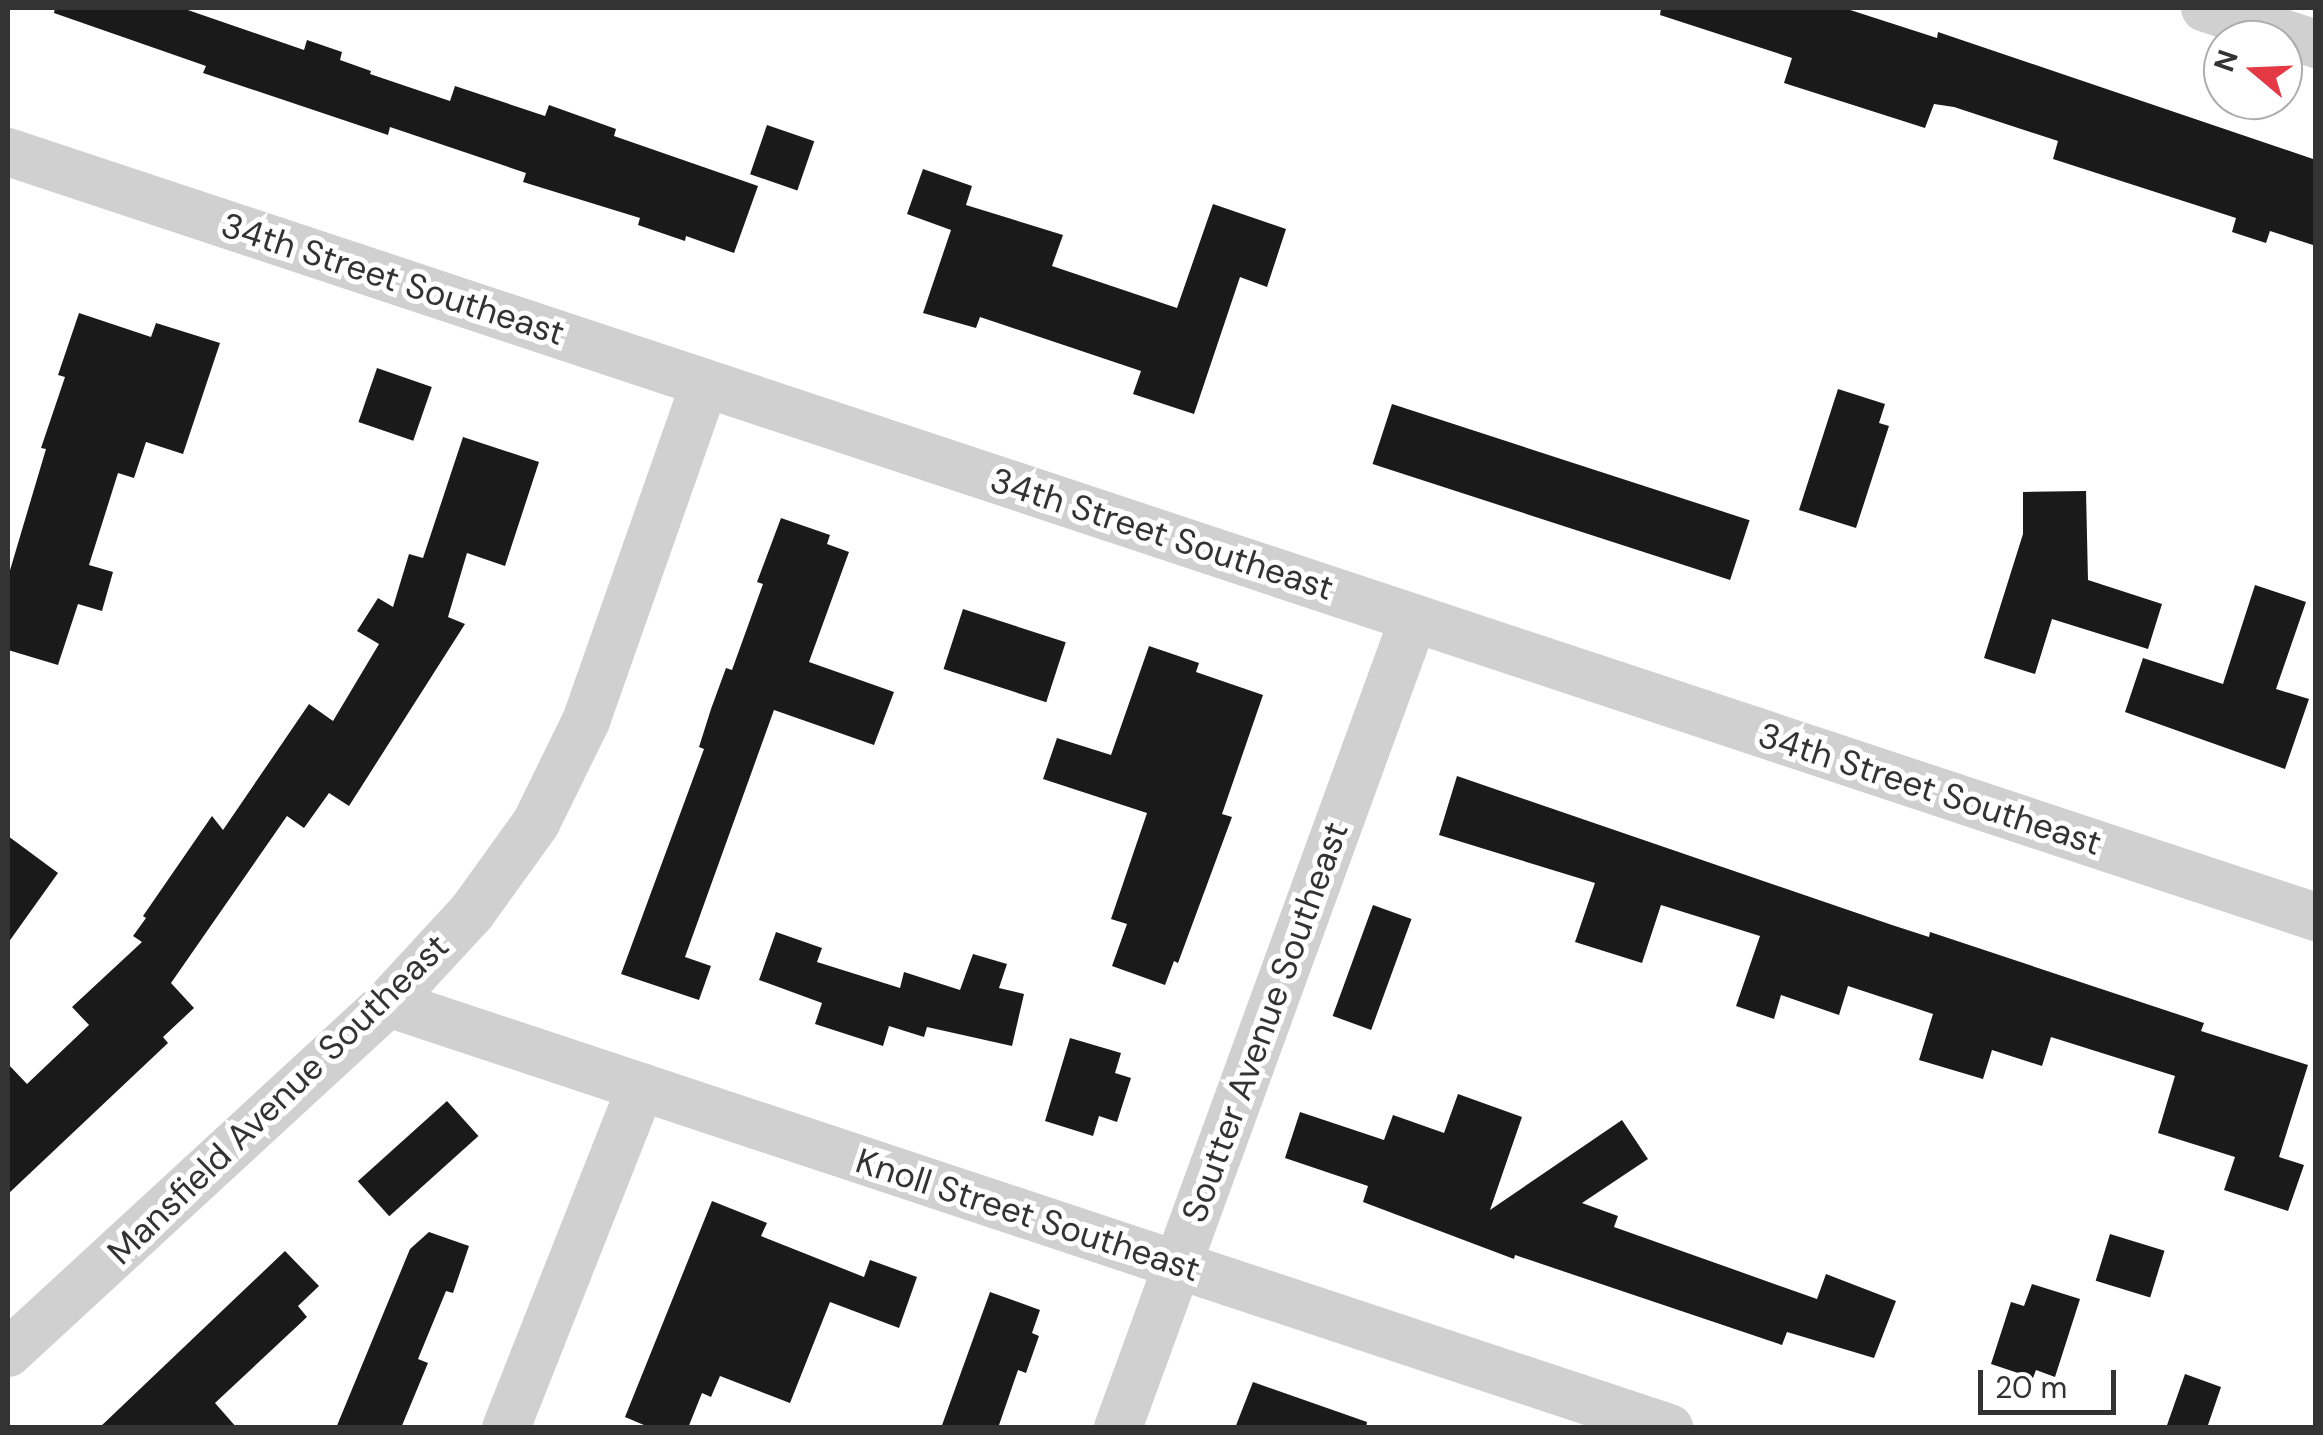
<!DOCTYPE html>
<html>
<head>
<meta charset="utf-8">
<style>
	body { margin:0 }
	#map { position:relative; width:2323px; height:1435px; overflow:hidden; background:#fff; font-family:"DM Sans",sans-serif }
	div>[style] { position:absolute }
	.building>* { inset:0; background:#1a1a1a; transform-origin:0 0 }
	.minor>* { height:48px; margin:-24px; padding:0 24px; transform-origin:24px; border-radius:24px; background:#d0d0d0 }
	span { translate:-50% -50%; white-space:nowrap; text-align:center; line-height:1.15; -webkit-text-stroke:10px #fff; paint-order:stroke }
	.street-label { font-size:35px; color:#333 }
	.frame { position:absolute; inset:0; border:10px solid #333; pointer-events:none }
	.north { position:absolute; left:2203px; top:20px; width:100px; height:100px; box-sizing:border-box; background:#fff; border:2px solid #adadad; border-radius:50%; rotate:289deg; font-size:28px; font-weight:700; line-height:40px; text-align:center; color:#333 }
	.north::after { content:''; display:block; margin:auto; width:35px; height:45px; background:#e63946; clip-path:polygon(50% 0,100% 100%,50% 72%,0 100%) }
	.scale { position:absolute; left:1978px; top:1370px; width:138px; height:45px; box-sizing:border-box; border:5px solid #333; border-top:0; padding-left:12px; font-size:30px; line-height:35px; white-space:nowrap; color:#333; -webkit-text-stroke:8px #fff; paint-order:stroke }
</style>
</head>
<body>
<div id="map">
	<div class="building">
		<div style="clip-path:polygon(55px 8px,182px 8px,304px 50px,307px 40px,342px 52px,340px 60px,371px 71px,370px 74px,450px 101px,455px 86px,545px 116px,549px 105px,616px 129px,614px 136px,758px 186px,734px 253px,686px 236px,685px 241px,638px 225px,640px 218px,523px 182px,526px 173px,390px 127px,388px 135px,203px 73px,206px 66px,54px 13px)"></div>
		<div style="clip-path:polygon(1661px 8px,1844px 8px,1937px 38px,1938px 32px,2316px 160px,2316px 246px,2270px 231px,2266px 243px,2232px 232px,2236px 218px,2053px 159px,2058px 141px,1954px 107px,1934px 104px,1925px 128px,1784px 83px,1792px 58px,1660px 15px)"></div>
		<div style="left:767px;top:125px;width:50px;height:52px;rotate:19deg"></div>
		<div style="clip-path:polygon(923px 169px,972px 186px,966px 205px,1063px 235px,1052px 266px,1177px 308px,1213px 204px,1286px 229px,1267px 287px,1240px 277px,1194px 414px,1133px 394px,1141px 371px,980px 317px,976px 328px,923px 313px,951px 230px,907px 214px)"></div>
		<div style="clip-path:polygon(79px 313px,151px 337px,156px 323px,220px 343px,183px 454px,146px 442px,134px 478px,118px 473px,89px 565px,113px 572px,102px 611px,78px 604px,58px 665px,8px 650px,8px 577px,46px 449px,41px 448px,65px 377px,58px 375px)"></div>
		<div style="left:377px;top:368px;width:58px;height:57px;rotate:19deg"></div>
		<div style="clip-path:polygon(1838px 389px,1885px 404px,1879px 423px,1889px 426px,1856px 528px,1799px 510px)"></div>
		<div style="left:1392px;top:404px;width:376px;height:63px;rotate:18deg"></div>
		<div style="clip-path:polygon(463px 437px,539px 462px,505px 566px,467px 553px,448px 617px,465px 624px,349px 806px,329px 793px,304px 828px,287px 816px,171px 983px,194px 1008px,163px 1037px,168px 1043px,8px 1194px,8px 1064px,27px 1084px,89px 1025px,72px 1007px,142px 942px,133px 936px,146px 918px,143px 916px,212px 816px,223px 830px,309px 704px,333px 721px,379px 644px,357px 631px,378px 598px,393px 607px,409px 554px,423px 558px)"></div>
		<div style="clip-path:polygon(2086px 491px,2088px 580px,2162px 604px,2148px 649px,2052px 619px,2035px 674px,1984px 658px,2023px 534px,2023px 492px)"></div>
		<div style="clip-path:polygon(781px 518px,830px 535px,827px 544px,849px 552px,809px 662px,894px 692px,874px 745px,774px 710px,685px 957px,711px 966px,699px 1000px,621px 974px,704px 749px,699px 747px,711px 709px,726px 668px,732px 670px,763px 584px,757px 582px)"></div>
		<div style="clip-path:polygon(2255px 585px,2306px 602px,2276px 689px,2309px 699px,2285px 769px,2125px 712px,2143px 658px,2223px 684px)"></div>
		<div style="left:963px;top:609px;width:108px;height:63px;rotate:18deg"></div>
		<div style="clip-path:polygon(1149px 646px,1199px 663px,1196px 672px,1263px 695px,1222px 814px,1232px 817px,1178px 963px,1174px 961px,1165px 985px,1112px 966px,1127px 924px,1111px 919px,1147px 813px,1043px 779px,1057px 738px,1111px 755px)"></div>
		<div style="clip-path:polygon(1457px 776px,1892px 925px,1929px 937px,1930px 932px,2204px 1023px,2201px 1031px,2308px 1065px,2279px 1157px,2304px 1165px,2288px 1211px,2224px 1190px,2235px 1157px,2158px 1133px,2175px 1076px,2051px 1037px,2042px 1066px,1992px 1050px,1983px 1079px,1919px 1060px,1933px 1014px,1848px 986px,1839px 1015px,1781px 995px,1774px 1019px,1736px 1006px,1760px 936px,1661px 905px,1642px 963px,1575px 942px,1595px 883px,1439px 835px)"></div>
		<div style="clip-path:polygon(8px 836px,58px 873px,8px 943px)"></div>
		<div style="left:1373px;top:905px;width:41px;height:118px;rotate:20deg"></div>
		<div style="clip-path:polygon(776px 932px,822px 948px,817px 962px,900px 988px,904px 972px,960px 990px,973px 954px,1007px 964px,999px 988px,1024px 994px,1012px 1046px,927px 1027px,924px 1037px,889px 1026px,883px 1046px,815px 1024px,822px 1003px,759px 980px)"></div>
		<div style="clip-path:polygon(1070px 1038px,1121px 1053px,1115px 1073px,1131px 1078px,1117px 1122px,1099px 1116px,1093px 1136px,1045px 1121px)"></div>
		<div style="clip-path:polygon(1458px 1094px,1522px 1117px,1490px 1210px,1622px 1120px,1648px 1159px,1582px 1203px,1618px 1216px,1614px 1227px,1817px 1299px,1826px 1274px,1896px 1301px,1874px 1358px,1787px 1332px,1782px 1345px,1515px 1255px,1514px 1259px,1363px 1202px,1368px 1186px,1285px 1158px,1300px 1112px,1384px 1140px,1393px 1115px,1444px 1133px)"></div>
		<div style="left:447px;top:1101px;width:47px;height:120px;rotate:48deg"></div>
		<div style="clip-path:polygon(712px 1201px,767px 1223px,761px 1236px,864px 1277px,870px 1260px,917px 1277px,899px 1328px,830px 1302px,790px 1403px,720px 1376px,711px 1397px,702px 1393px,688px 1428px,651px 1428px,625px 1417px)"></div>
		<div style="clip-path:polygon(429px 1232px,469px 1246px,453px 1293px,446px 1291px,418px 1359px,428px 1363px,401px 1428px,336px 1428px,410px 1249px)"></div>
		<div style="left:2110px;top:1234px;width:57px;height:49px;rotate:17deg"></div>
		<div style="clip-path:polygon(285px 1251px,319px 1286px,298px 1306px,307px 1317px,215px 1403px,237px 1428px,99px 1428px)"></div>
		<div style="clip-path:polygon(2032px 1284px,2080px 1299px,2055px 1377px,2036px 1370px,2033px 1378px,1991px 1364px,2011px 1302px,2024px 1306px)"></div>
		<div style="clip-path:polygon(990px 1292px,1040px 1310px,1032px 1333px,1039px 1336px,1026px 1373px,1018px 1370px,998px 1428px,941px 1428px)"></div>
		<div style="clip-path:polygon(2185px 1374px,2221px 1387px,2207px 1428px,2166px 1428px)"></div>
		<div style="clip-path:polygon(1253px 1382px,1367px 1422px,1366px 1428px,1235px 1428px)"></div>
	</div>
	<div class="minor">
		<div style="left:2205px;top:8px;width:117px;rotate:18deg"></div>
		<div style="left:8px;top:152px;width:2431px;rotate:18.34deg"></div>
		<div style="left:388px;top:1003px;width:1350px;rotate:18.35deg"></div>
		<div style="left:8px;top:1353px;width:517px;rotate:-42.65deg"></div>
		<div style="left:388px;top:1003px;width:124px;rotate:-47.3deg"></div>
		<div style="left:472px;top:912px;width:110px;rotate:-54.3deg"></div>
		<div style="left:536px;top:823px;width:114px;rotate:-63.9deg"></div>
		<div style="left:586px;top:721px;width:358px;rotate:-70.6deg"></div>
		<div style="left:506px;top:1428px;width:367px;rotate:-68.4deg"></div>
		<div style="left:1118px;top:1428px;width:862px;rotate:-69.93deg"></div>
	</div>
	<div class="street-label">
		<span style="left:393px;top:279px;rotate:18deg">34th Street Southeast</span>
		<span style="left:1162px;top:534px;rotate:18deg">34th Street Southeast</span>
		<span style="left:1930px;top:789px;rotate:18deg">34th Street Southeast</span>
		<span style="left:1265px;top:1022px;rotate:-70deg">Soutter Avenue Southeast</span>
		<span style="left:278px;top:1099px;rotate:-44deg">Mansfield Avenue Southeast</span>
		<span style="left:1028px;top:1215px;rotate:18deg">Knoll Street Southeast</span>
	</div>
	<div class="frame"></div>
	<div class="north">N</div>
	<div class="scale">20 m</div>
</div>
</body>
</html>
